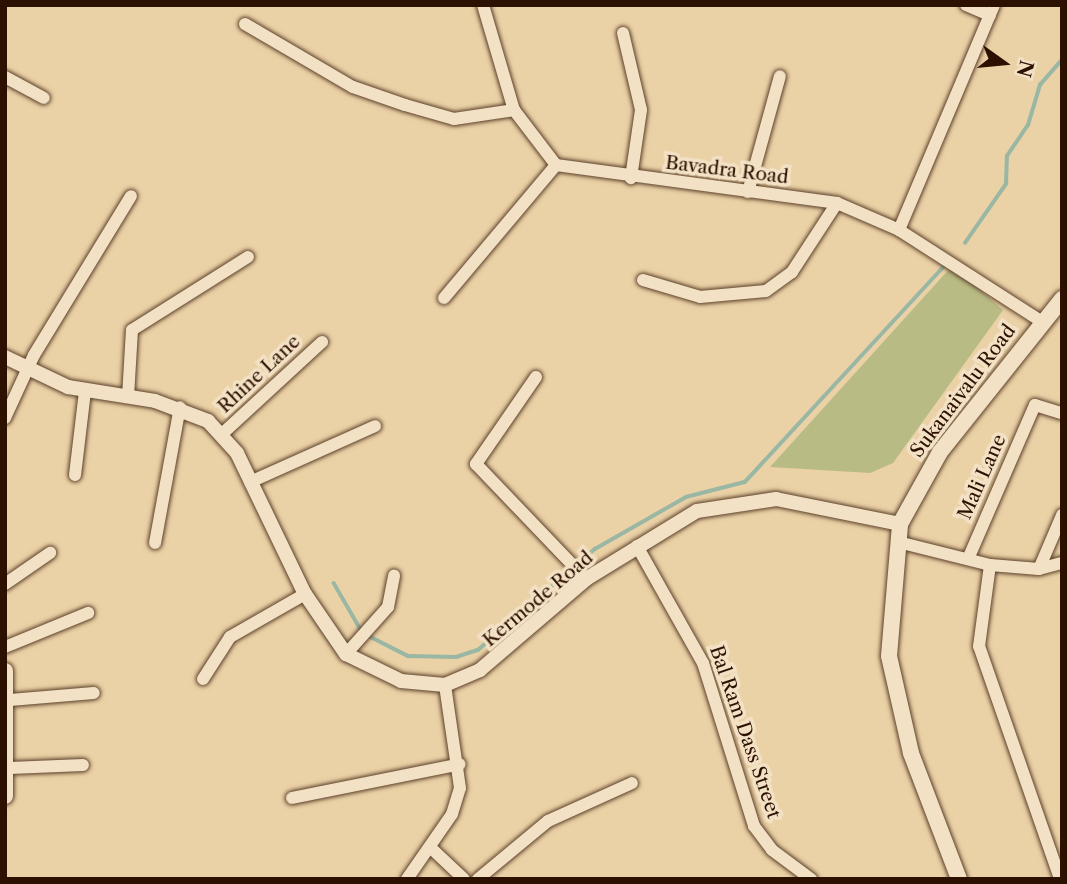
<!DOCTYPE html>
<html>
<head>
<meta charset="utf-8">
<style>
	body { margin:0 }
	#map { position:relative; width:1067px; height:884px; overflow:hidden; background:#ebd1a6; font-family:"Libre Caslon Text",serif }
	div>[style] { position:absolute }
	.green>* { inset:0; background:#b9bb85 }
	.stream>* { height:3.5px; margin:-1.75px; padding:0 1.75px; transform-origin:1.75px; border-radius:1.75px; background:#99b7a3 }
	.roads { filter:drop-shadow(0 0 2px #5c412a) drop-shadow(0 0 2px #5c412a) }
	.minor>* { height:12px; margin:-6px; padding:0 6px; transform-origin:6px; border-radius:6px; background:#f2e1c5 }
	.tertiary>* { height:14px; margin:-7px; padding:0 7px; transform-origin:7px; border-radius:7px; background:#f2e1c5 }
	.secondary>* { height:16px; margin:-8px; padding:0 8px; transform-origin:8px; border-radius:8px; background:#f2e1c5 }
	span { translate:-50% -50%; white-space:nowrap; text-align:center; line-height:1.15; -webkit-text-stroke:7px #f2e1c5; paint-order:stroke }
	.street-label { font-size:19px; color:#2d1100 }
	.frame { position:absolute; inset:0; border:7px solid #2d1100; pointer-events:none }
	.north { position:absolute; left:969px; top:28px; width:70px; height:70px; -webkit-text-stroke:5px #f2e1c5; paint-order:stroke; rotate:105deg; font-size:19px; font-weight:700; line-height:28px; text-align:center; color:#2d1100 }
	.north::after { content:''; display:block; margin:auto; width:24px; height:32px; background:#2d1100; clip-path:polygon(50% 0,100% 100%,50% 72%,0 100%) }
</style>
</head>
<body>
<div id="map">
	<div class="green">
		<div style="clip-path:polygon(952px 266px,1003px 310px,893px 463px,870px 473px,770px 467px)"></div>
	</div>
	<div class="stream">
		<div style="left:965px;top:243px;width:72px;rotate:-55.2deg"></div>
		<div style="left:1006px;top:184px;width:28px;rotate:-88deg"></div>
		<div style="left:1007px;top:156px;width:37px;rotate:-56deg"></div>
		<div style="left:1028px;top:125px;width:42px;rotate:-73.3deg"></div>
		<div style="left:1040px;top:85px;width:33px;rotate:-49deg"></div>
		<div style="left:334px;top:583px;width:54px;rotate:60.1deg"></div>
		<div style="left:367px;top:635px;width:46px;rotate:27.1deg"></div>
		<div style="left:408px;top:656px;width:48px;rotate:1.2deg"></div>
		<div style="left:456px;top:657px;width:23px;rotate:-18deg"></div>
		<div style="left:478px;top:650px;width:155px;rotate:-40.8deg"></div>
		<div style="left:595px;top:549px;width:105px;rotate:-29.7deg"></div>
		<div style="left:686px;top:497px;width:61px;rotate:-14.3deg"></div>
		<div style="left:745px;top:482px;width:295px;rotate:-47.3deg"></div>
	</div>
	<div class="roads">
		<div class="minor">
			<div style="left:483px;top:5px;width:109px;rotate:73.6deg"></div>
			<div style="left:514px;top:110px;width:69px;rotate:52.6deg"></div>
			<div style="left:556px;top:165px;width:284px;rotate:7.7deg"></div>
			<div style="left:837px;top:203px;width:68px;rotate:23.5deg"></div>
			<div style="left:899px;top:230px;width:169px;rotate:32.7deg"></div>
			<div style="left:966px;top:5px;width:26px;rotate:23deg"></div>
			<div style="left:245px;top:24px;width:125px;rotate:30.3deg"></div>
			<div style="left:353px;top:87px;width:55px;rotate:19.1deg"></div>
			<div style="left:405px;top:105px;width:51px;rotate:15.9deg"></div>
			<div style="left:454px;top:119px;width:61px;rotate:-8.5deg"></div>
			<div style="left:623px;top:33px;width:79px;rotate:76.8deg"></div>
			<div style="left:641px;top:110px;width:69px;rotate:98.4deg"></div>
			<div style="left:5px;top:77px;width:44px;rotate:28.3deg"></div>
			<div style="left:748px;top:192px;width:120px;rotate:-74.6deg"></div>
			<div style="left:899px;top:230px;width:244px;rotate:-67.1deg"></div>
			<div style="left:643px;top:280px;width:59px;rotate:16.6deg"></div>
			<div style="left:700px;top:297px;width:66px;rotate:-5.2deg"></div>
			<div style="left:766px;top:291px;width:32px;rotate:-36deg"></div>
			<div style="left:792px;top:272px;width:82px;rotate:-56.9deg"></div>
			<div style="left:444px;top:298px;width:174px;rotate:-49.9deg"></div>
			<div style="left:536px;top:377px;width:106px;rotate:124.6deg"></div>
			<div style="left:476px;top:464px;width:159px;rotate:46.3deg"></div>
			<div style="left:128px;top:397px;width:67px;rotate:-86.6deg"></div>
			<div style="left:132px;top:330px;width:137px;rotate:-32.2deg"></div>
			<div style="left:5px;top:418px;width:69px;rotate:-65.3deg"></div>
			<div style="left:34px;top:355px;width:186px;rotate:-58.6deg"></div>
			<div style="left:222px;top:434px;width:136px;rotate:-42.6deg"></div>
			<div style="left:75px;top:475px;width:85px;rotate:-83.2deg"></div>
			<div style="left:250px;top:482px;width:137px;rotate:-24.1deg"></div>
			<div style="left:898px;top:542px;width:95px;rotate:14deg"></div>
			<div style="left:990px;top:565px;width:49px;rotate:4.7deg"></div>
			<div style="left:1039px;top:569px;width:24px;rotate:-15deg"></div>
			<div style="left:155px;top:543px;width:138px;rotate:-79.6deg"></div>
			<div style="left:637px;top:546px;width:134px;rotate:60.6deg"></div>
			<div style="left:703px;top:663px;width:171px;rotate:72.6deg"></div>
			<div style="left:754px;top:826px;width:30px;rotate:53deg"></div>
			<div style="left:772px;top:850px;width:49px;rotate:36.6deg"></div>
			<div style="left:968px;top:559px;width:168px;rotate:-66.5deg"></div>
			<div style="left:1035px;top:405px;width:28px;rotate:17deg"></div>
			<div style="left:990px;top:565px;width:82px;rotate:97.7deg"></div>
			<div style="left:979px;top:646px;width:247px;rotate:70.8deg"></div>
			<div style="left:1039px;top:569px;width:59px;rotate:-66.9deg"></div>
			<div style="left:5px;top:584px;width:55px;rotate:-34.6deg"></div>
			<div style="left:5px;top:647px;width:90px;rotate:-22.3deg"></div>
			<div style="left:346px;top:654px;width:63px;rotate:-48.2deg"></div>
			<div style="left:388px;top:607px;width:32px;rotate:-79deg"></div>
			<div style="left:203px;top:679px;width:50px;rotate:-57.3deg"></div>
			<div style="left:230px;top:637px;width:86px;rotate:-29.8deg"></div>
			<div style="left:10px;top:700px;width:84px;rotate:-4.8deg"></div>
			<div style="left:10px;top:768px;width:73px;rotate:-2.4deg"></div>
			<div style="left:292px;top:798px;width:171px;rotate:-11.4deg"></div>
			<div style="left:431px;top:848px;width:45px;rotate:43.2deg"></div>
			<div style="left:407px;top:879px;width:79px;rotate:-55.3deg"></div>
			<div style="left:452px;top:814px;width:27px;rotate:-73deg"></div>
			<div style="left:460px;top:788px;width:104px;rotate:-98.3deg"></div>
			<div style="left:478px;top:879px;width:91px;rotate:-39.6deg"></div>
			<div style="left:548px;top:821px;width:92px;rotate:-24.3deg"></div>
		</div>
		<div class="tertiary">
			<div style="left:5px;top:357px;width:70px;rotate:25.5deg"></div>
			<div style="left:68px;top:387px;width:88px;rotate:9.1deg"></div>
			<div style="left:155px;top:401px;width:57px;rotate:20.7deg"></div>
			<div style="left:208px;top:421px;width:43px;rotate:47.8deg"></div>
			<div style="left:237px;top:453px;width:157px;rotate:64.3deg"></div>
			<div style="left:305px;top:594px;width:73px;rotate:55.7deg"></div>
			<div style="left:346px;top:654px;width:61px;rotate:26.1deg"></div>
			<div style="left:401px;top:681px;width:44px;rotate:5.2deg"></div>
			<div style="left:445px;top:685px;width:38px;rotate:-23deg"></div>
			<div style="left:480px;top:670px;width:140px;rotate:-40.6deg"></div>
			<div style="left:586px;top:579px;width:130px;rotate:-31.5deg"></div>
			<div style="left:697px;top:511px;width:80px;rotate:-8.6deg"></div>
			<div style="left:776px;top:499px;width:126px;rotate:11.4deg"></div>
		</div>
		<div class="secondary">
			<div style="left:5px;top:671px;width:125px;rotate:90deg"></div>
			<div style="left:959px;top:879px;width:135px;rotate:-110.9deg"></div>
			<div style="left:911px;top:753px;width:99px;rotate:-102.8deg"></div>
			<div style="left:889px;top:656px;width:132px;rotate:-85.2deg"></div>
			<div style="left:900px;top:524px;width:82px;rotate:-60.9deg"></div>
			<div style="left:940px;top:452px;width:196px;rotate:-51.4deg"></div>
		</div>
	</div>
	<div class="street-label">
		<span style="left:727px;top:170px;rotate:7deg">Bavadra Road</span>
		<span style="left:259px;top:374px;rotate:-43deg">Rhine Lane</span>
		<span style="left:963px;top:391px;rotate:-53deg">Sukanaivalu Road</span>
		<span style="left:982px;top:477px;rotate:-66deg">Mali Lane</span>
		<span style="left:538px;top:599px;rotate:-40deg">Kermode Road</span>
		<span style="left:745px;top:732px;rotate:71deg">Bal Ram Dass Street</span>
	</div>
	<div class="frame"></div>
	<div class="north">N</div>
</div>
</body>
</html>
